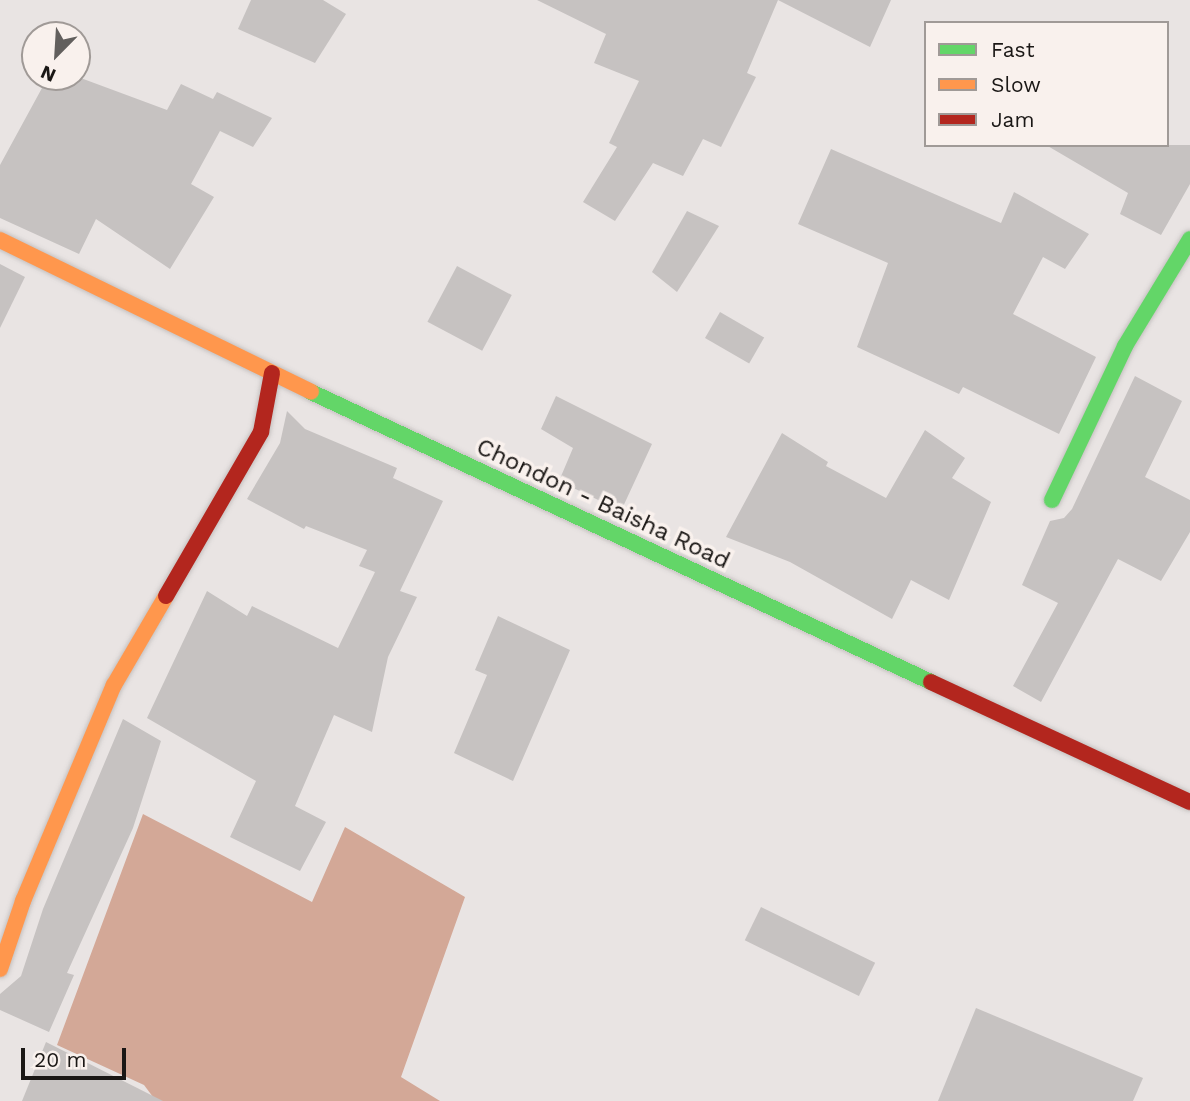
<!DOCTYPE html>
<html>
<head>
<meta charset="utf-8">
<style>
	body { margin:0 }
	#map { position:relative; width:1190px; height:1101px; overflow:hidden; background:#e9e4e3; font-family:"Work Sans",sans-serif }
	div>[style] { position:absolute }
	.water>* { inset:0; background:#d3a897 }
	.building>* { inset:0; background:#c6c2c1; transform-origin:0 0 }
	.roads { filter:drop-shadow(0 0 2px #c5c1c0) drop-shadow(0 0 2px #c5c1c0) }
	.fast>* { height:16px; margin:-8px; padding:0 8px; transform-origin:8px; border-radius:8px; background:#63d668 }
	.slow>* { height:16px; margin:-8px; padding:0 8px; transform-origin:8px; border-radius:8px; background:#ff974d }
	.jam>* { height:16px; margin:-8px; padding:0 8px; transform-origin:8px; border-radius:8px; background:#b3261e }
	span { translate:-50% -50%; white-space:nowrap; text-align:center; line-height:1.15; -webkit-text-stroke:7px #f9f1ed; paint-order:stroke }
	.street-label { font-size:24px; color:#1a1715 }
	.legend { position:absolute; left:924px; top:21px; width:245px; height:126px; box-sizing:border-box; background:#f9f1ed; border:2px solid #a09a97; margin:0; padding:9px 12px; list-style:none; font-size:21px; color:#1a1715 }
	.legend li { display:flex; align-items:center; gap:14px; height:35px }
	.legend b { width:35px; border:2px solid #a09a97 }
	.north { position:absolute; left:21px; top:21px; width:70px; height:70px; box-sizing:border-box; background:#f9f1ed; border:2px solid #a09a97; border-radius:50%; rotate:204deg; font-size:19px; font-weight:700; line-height:28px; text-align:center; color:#1a1715 }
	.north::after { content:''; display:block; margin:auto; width:24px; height:32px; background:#625f5d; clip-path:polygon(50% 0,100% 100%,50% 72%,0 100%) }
	.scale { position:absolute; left:21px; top:1048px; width:105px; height:32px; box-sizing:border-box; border:4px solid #1a1715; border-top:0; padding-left:9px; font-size:21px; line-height:24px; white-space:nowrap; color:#1a1715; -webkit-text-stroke:5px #f9f1ed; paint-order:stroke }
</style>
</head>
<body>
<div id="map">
	<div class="water">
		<div style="clip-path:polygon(143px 814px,312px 902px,345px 827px,465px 897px,401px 1077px,440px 1101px,156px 1101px,144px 1085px,57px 1045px)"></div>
	</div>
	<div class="building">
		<div style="clip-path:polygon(251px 0,323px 0,346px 14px,315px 63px,238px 29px)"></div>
		<div style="clip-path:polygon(537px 0,891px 0,870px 47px,778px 0,747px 73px,756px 77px,721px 147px,703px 139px,683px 176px,653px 163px,615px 221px,583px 202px,617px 147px,609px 143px,639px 81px,594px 63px,606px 34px)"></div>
		<div style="clip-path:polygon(48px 77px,78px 77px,167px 110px,181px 84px,213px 99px,217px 92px,272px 118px,253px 147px,220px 131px,191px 184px,214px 197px,170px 269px,96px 219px,79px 254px,0 218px,0 165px)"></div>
		<div style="clip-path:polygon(1046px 145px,1190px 145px,1190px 184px,1161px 235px,1120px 214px,1128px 193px)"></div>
		<div style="clip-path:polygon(831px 149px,1001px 223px,1014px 192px,1089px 234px,1065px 269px,1043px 257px,1013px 314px,1096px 357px,1059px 434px,963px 387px,959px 394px,857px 347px,888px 263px,798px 224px)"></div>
		<div style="clip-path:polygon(687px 211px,719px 226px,677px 292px,652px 272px)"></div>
		<div style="clip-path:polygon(0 264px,25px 277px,0 328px)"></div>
		<div style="left:457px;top:266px;width:62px;height:63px;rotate:28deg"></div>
		<div style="left:720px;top:312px;width:51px;height:30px;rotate:30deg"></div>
		<div style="clip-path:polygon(1135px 376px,1182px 401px,1145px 477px,1190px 500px,1190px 532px,1161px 581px,1118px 559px,1041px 702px,1013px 686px,1058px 603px,1022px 585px,1050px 521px,1064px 518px,1072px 509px)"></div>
		<div style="clip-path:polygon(556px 396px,652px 444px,621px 511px,559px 481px,573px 448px,541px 429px)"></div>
		<div style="clip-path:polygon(287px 411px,305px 429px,397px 468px,393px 478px,443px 501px,400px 591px,417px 597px,388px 657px,372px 732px,334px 715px,295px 806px,326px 822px,300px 871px,230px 837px,256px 781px,147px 718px,207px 591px,247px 616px,252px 606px,338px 648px,375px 572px,359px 566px,367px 550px,306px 526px,304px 529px,247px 499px,280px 443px)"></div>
		<div style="clip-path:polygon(925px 430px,965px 458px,952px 478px,991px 502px,949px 600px,911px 580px,892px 619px,790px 562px,726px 537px,782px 433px,828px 462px,826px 466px,886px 498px)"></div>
		<div style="clip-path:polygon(498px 616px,570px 650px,513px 781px,454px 753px,487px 675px,475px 670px)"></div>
		<div style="clip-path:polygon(123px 719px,161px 741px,133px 828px,67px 973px,74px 975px,49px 1032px,0 1010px,0 994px,21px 976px,43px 909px)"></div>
		<div style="left:761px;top:907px;width:127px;height:37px;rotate:26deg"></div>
		<div style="clip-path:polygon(976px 1008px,1143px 1078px,1133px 1101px,938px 1101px)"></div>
		<div style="clip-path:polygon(46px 1042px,163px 1101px,22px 1101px)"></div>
	</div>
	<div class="roads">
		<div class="fast">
			<div style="left:311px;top:392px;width:684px;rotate:25.07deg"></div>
			<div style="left:1052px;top:500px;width:170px;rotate:-64.6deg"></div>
			<div style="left:1125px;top:346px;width:125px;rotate:-58.7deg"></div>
		</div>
		<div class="slow">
			<div style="left:0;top:240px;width:346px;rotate:26deg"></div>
			<div style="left:0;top:969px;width:72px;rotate:-71.3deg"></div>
			<div style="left:23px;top:901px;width:234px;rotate:-67.2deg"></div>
			<div style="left:114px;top:685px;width:103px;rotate:-59.7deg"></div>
		</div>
		<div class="jam">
			<div style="left:166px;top:596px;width:190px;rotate:-59.9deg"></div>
			<div style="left:261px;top:432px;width:60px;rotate:-79.4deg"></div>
			<div style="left:931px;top:682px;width:285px;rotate:24.9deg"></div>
		</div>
	</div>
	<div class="street-label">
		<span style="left:603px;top:504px;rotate:25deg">Chondon - Baisha Road</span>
	</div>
	<ul class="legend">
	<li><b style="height:9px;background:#63d668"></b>Fast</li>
	<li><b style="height:9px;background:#ff974d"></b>Slow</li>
	<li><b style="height:9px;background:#b3261e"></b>Jam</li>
	</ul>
	<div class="north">N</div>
	<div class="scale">20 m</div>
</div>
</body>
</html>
